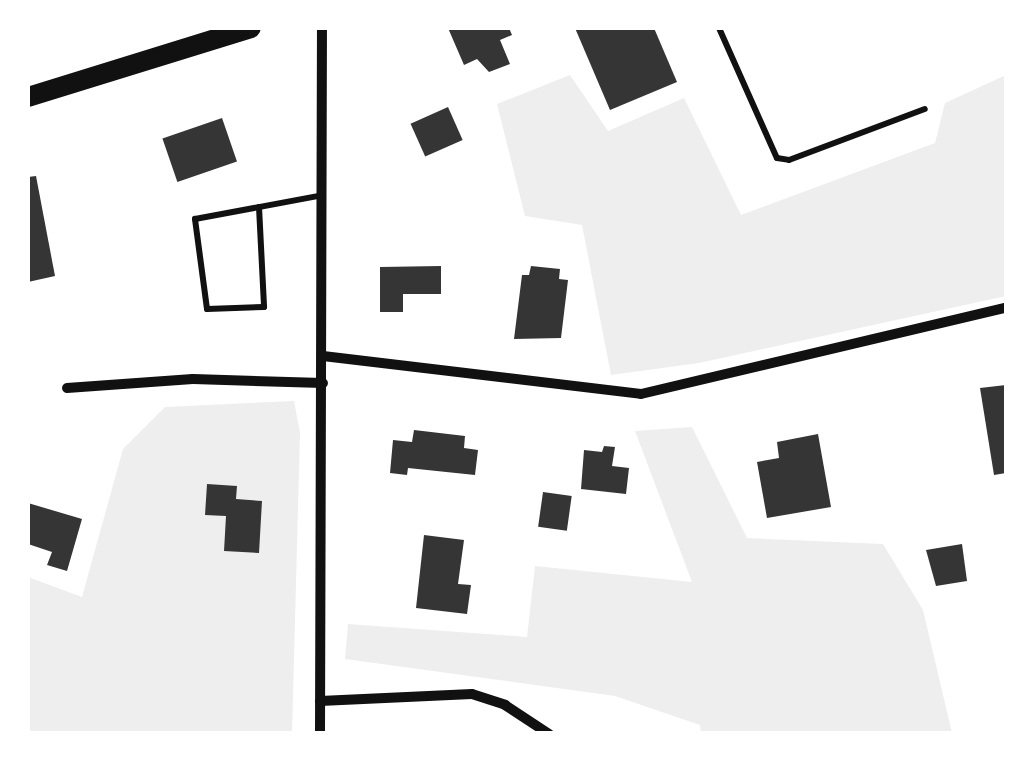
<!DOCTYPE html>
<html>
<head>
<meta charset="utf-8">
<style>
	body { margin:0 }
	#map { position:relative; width:1034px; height:761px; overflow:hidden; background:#fff; font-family:"Archivo Narrow",sans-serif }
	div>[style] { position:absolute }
	.green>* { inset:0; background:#eee }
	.building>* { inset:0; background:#353535; transform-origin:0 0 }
	.service>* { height:6px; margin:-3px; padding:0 3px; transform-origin:3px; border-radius:3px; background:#111 }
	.minor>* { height:10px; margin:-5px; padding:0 5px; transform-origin:5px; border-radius:5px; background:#111 }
	.primary>* { height:20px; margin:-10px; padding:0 10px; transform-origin:10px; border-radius:10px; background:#111 }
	span { translate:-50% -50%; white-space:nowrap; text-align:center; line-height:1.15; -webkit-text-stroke:10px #fff; paint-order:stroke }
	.frame { position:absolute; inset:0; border:30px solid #fff; pointer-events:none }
</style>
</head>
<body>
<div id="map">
	<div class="green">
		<div style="clip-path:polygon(570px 75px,608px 131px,684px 98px,741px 215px,935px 143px,945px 103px,1006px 75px,1006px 296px,699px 363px,611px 375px,582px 225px,525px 216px,497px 104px)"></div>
		<div style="clip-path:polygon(294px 401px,300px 433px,292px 733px,28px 733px,28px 577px,82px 597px,123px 449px,165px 407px)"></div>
		<div style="clip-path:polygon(692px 427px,747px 538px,883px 544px,923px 610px,952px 733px,701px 733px,700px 725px,615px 696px,345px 659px,348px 624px,527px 637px,535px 566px,692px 582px,635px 431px)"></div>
	</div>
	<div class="building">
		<div style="clip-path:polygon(448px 28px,509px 28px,512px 35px,500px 40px,510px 64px,489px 72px,477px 59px,464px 65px)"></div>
		<div style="clip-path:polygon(575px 28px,654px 28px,677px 82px,610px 110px)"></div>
		<div style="left:448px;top:107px;width:36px;height:41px;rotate:66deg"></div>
		<div style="left:222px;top:118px;width:46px;height:63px;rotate:71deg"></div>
		<div style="clip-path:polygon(36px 176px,55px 276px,28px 282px,28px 177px)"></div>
		<div style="clip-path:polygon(441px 266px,441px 294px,403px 294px,403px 312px,380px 312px,380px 267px)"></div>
		<div style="clip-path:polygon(531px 266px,560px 269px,559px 279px,568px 280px,561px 338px,514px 339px,522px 275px,529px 275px)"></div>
		<div style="clip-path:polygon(1006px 385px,1006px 473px,994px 475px,980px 388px)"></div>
		<div style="clip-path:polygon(414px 430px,465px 436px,464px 448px,478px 450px,475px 475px,408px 468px,407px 475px,390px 473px,393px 440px,412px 442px)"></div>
		<div style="clip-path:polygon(818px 434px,831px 507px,767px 518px,757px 462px,779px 458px,777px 442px)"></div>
		<div style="clip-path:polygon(604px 446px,615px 447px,612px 466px,629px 468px,626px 494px,581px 489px,584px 450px,602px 452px)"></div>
		<div style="clip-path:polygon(207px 484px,237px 486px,236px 499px,262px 501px,259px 553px,224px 551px,226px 516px,205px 515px)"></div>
		<div style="left:543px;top:492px;width:29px;height:35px;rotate:8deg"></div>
		<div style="clip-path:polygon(28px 503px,82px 519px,67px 571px,47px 565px,52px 552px,28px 544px)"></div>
		<div style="clip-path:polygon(424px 535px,464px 540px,458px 584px,471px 585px,467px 614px,416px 608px)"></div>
		<div style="clip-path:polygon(962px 544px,967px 581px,936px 586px,926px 550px)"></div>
	</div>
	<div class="service">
		<div style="left:719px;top:28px;width:142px;rotate:66deg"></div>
		<div style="left:777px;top:158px;width:12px;rotate:9deg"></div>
		<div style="left:789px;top:160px;width:145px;rotate:-20.6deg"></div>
		<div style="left:259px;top:207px;width:100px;rotate:87.1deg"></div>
		<div style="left:264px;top:307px;width:57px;rotate:178deg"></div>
		<div style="left:207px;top:309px;width:91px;rotate:-97.6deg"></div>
		<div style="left:195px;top:219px;width:130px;rotate:-10.6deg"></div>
	</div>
	<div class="minor">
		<div style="left:323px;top:356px;width:320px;rotate:6.8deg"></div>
		<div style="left:641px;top:394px;width:375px;rotate:-13.3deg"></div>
		<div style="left:67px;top:388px;width:126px;rotate:-4.1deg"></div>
		<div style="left:193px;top:379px;width:130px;rotate:1.8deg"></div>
		<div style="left:320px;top:701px;width:152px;rotate:-2.6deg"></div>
		<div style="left:472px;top:694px;width:35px;rotate:18deg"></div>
		<div style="left:505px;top:705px;width:53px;rotate:33.4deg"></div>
		<div style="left:320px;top:734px;width:706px;rotate:-89.84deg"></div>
	</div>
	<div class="primary">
		<div style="left:28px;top:97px;width:233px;rotate:-17.2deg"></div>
	</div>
	<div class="frame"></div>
</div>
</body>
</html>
